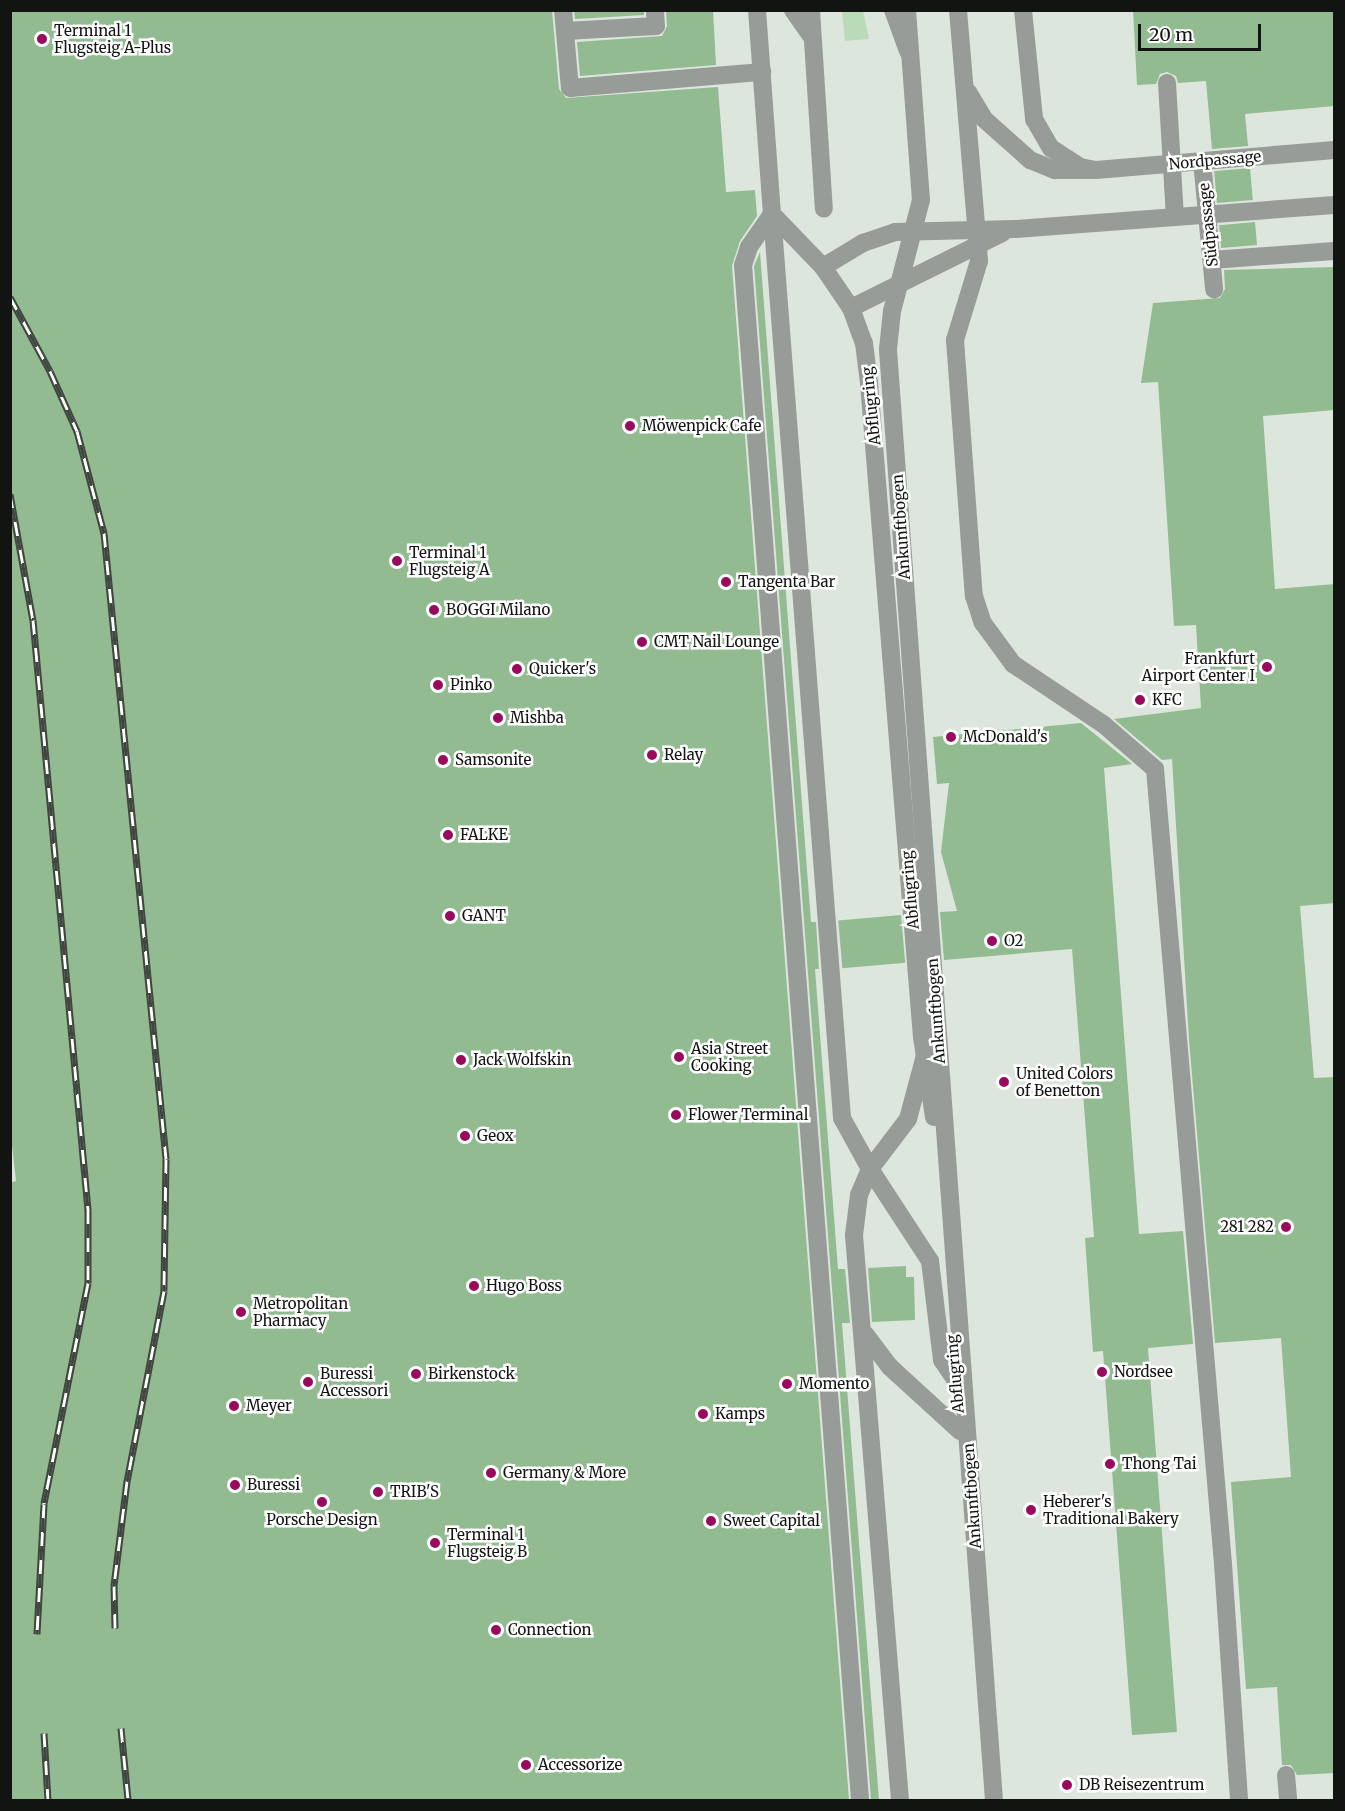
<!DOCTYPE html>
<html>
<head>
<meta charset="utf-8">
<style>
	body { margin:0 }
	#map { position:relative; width:1345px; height:1811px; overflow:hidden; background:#dde6dc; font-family:Merriweather,serif }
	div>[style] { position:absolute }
	.green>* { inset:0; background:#badbb8 }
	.building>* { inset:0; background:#93bb91; transform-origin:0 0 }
	.lane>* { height:18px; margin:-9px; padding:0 9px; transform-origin:9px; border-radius:9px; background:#989c98 }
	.street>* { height:18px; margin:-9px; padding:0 9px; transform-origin:9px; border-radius:9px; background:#989c98 }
	.rail>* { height:7px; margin-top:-3.5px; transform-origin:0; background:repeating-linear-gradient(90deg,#fff 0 14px,#414541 0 28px); box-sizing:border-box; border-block:2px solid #414541 }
	.lane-bridge>* { height:18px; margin:-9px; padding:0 9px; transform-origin:9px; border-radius:9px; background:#989c98 }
	.street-bridge>* { height:18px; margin:-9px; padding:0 9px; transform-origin:9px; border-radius:9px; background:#989c98 }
	.dots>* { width:16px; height:16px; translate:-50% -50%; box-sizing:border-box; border:3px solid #fff; border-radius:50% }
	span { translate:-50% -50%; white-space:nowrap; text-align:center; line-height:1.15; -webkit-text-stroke:5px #fff; paint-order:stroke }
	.poi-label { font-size:15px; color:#111411 }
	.left { translate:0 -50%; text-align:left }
	.right { translate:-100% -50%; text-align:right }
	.street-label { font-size:15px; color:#111411 }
	.frame { position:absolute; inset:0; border:12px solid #111411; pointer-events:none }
	.scale { position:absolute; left:1138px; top:24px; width:123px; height:27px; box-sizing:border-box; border:3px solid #111411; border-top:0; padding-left:8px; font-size:18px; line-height:21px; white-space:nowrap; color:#111411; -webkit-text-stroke:4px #fff; paint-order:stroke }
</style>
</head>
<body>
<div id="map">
	<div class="green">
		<div style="clip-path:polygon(842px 11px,863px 11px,869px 39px,845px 41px)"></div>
	</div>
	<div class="building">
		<div style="clip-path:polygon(10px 10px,552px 10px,559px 89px,566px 98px,718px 87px,726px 192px,755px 190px,757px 216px,740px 241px,732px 266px,849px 1800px,10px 1800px,10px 1183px,16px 1181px,10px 1128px)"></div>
		<div style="clip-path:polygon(574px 10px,644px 10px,644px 15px,575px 19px)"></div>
		<div style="clip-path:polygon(666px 10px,713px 10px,716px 65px,580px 76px,577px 42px,662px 36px,667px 26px)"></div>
		<div style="clip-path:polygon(1133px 10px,1335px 10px,1335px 106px,1245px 114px,1248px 146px,1212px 149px,1206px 81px,1178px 83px,1176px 76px,1167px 72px,1160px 74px,1156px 84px,1137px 85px)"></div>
		<div style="left:1250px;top:168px;width:32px;height:36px;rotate:85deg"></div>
		<div style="left:1255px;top:222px;width:23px;height:36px;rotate:85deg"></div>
		<div style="clip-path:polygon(760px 252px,811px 922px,816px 922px,819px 969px,815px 969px,838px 1269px,845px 1269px,850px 1323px,842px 1323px,879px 1800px,871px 1800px,754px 266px)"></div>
		<div style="clip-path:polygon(1335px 267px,1335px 410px,1263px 416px,1275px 589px,1335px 584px,1335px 903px,1300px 906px,1314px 1078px,1335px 1077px,1335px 1773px,1297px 1775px,1291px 1765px,1282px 1765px,1277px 1687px,1246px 1689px,1231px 1482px,1291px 1477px,1281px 1338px,1215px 1343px,1189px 1040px,1172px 759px,1162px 760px,1114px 719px,1201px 708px,1196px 625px,1174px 626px,1158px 382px,1141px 383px,1153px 303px,1220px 298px,1225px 289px,1224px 270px)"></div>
		<div style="clip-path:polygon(1081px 723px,1132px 764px,1104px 768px,1139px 1234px,1183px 1231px,1193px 1344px,1148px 1348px,1177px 1732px,1132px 1735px,1103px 1351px,1093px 1352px,1085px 1238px,1094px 1237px,1072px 949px,944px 960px,940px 912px,957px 911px,941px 852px,949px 783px,937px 784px,933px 737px)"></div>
		<div style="left:901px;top:915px;width:48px;height:63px;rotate:85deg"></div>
		<div style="clip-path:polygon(906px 1266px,906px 1277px,914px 1277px,915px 1320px,872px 1322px,868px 1268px)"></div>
	</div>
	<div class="lane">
		<div style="left:563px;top:10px;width:78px;rotate:84.9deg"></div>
		<div style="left:570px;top:88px;width:193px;rotate:-4.8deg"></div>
		<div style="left:793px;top:10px;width:33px;rotate:55deg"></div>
		<div style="left:811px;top:10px;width:199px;rotate:86.3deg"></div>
		<div style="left:893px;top:10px;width:44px;rotate:69.9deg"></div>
		<div style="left:958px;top:10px;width:252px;rotate:85.2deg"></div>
		<div style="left:979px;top:261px;width:83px;rotate:106.9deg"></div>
		<div style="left:955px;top:340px;width:257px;rotate:85.8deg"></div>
		<div style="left:974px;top:596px;width:28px;rotate:72deg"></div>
		<div style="left:983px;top:623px;width:51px;rotate:53.8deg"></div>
		<div style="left:1013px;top:664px;width:108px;rotate:33.7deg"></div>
		<div style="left:1103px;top:724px;width:69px;rotate:40.9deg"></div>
		<div style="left:1155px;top:769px;width:798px;rotate:85.11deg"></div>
		<div style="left:1223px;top:1564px;width:237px;rotate:86.1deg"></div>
		<div style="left:565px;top:31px;width:91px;rotate:-3.1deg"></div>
		<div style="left:656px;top:26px;width:16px;rotate:-94deg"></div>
		<div style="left:968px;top:92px;width:31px;rotate:59deg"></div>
		<div style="left:984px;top:119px;width:62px;rotate:41.7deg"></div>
		<div style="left:1030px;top:160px;width:27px;rotate:22deg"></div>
		<div style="left:1055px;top:170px;width:39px"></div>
		<div style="left:1202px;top:161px;width:129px;rotate:84.6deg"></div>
		<div style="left:772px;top:214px;width:907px;rotate:85.57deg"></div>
		<div style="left:842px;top:1118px;width:58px;rotate:61.2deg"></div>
		<div style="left:870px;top:1169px;width:28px;rotate:113deg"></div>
		<div style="left:859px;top:1195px;width:40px;rotate:97.1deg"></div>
		<div style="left:854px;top:1235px;width:567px;rotate:85.35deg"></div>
		<div style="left:772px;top:214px;width:40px;rotate:124.9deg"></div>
		<div style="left:749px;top:247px;width:19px;rotate:108deg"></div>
		<div style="left:743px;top:265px;width:1539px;rotate:85.64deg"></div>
		<div style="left:1212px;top:260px;width:122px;rotate:-4.2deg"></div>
		<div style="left:930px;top:1261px;width:100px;rotate:83.1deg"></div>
		<div style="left:942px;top:1360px;width:25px;rotate:56deg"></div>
		<div style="left:1286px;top:1775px;width:25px;rotate:85deg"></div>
	</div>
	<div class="street">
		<div style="left:757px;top:10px;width:205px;rotate:85.8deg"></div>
		<div style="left:907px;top:10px;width:191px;rotate:85.8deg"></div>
		<div style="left:921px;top:200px;width:115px;rotate:104.6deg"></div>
		<div style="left:892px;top:311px;width:39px;rotate:96deg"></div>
		<div style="left:888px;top:350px;width:1454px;rotate:85.82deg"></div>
		<div style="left:1023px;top:10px;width:110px;rotate:84.2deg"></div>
		<div style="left:1034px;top:119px;width:34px;rotate:60deg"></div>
		<div style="left:1051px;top:148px;width:35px;rotate:33deg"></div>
		<div style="left:1080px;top:167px;width:16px;rotate:11deg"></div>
		<div style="left:1096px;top:170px;width:239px;rotate:-4.8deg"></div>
		<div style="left:851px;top:308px;width:37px;rotate:70deg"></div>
		<div style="left:864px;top:343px;width:40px;rotate:82.9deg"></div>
		<div style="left:869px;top:383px;width:656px;rotate:85.37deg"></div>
		<div style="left:922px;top:1037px;width:81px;rotate:81.5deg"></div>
	</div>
	<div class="rail">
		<div style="left:10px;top:297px;width:84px;rotate:61.6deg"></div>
		<div style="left:50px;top:371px;width:66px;rotate:65.8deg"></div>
		<div style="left:77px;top:431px;width:106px;rotate:75.2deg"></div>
		<div style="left:104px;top:533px;width:629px;rotate:84.34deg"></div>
		<div style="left:166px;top:1159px;width:132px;rotate:90.9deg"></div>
		<div style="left:164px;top:1291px;width:194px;rotate:101deg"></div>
		<div style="left:127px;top:1481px;width:106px;rotate:97.1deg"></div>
		<div style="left:114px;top:1586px;width:42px;rotate:88.6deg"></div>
		<div style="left:10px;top:494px;width:128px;rotate:79.7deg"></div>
		<div style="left:33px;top:620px;width:593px;rotate:84.67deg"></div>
		<div style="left:88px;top:1210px;width:73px;rotate:90deg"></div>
		<div style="left:88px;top:1283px;width:225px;rotate:101.3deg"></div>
		<div style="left:44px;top:1504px;width:130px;rotate:93.1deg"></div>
		<div style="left:121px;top:1728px;width:72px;rotate:84.4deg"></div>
		<div style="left:44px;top:1733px;width:67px;rotate:86.6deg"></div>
	</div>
	<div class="lane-bridge">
		<div style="left:1167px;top:83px;width:134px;rotate:86.6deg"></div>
		<div style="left:823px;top:267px;width:47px;rotate:-31deg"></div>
		<div style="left:863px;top:243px;width:34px;rotate:-19deg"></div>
		<div style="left:895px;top:232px;width:120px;rotate:-1.4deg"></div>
		<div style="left:1015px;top:229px;width:320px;rotate:-4.3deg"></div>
		<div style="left:851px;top:308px;width:169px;rotate:-26.4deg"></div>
		<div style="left:924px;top:1059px;width:62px;rotate:104.9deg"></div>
		<div style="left:908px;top:1119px;width:63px;rotate:127.2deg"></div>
		<div style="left:870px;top:1169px;width:110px;rotate:56.9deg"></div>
		<div style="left:865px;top:1334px;width:41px;rotate:52.9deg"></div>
		<div style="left:890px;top:1367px;width:95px;rotate:42.4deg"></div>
	</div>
	<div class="street-bridge">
		<div style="left:772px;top:214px;width:74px;rotate:46.1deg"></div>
		<div style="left:823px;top:267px;width:50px;rotate:55.7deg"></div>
	</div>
	<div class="dots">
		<div style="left:42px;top:39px;background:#990a5d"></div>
		<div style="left:630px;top:426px;background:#990a5d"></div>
		<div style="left:397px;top:561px;background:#990a5d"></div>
		<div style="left:726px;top:582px;background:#990a5d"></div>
		<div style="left:434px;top:610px;background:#990a5d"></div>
		<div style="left:642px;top:642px;background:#990a5d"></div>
		<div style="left:1267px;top:667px;background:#990a5d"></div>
		<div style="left:517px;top:669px;background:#990a5d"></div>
		<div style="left:438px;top:685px;background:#990a5d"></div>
		<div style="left:1140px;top:700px;background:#990a5d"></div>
		<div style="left:498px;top:718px;background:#990a5d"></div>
		<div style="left:951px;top:737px;background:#990a5d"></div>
		<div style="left:652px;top:755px;background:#990a5d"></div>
		<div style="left:443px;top:760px;background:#990a5d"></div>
		<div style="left:448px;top:835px;background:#990a5d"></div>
		<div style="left:450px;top:916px;background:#990a5d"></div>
		<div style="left:992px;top:941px;background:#990a5d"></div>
		<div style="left:679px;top:1057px;background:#990a5d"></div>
		<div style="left:461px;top:1060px;background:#990a5d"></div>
		<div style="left:1004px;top:1082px;background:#990a5d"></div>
		<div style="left:676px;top:1115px;background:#990a5d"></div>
		<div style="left:465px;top:1136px;background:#990a5d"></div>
		<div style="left:1286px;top:1227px;background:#990a5d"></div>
		<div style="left:474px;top:1286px;background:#990a5d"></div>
		<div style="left:241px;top:1312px;background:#990a5d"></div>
		<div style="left:1102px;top:1372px;background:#990a5d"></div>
		<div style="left:416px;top:1374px;background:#990a5d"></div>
		<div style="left:308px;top:1382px;background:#990a5d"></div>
		<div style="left:787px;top:1384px;background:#990a5d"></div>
		<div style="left:234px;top:1406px;background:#990a5d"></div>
		<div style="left:703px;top:1414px;background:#990a5d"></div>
		<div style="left:1110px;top:1464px;background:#990a5d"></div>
		<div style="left:491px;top:1473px;background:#990a5d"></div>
		<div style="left:235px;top:1485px;background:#990a5d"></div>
		<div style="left:378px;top:1492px;background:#990a5d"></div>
		<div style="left:322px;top:1502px;background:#990a5d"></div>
		<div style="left:1031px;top:1510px;background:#990a5d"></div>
		<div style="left:711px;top:1521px;background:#990a5d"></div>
		<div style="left:435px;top:1543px;background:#990a5d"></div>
		<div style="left:496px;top:1630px;background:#990a5d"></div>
		<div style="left:526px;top:1765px;background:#990a5d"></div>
		<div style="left:1067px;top:1785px;background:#990a5d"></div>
	</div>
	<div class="poi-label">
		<span class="left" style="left:54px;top:39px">Terminal 1<br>Flugsteig A-Plus</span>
		<span class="left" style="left:642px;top:426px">Möwenpick Cafe</span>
		<span class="left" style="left:409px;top:561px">Terminal 1<br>Flugsteig A</span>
		<span class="left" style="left:738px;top:582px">Tangenta Bar</span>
		<span class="left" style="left:446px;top:610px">BOGGI Milano</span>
		<span class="left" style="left:654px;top:642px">CMT Nail Lounge</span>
		<span class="right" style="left:1255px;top:667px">Frankfurt<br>Airport Center I</span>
		<span class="left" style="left:529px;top:669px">Quicker's</span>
		<span class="left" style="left:450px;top:685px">Pinko</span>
		<span class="left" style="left:1152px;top:700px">KFC</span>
		<span class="left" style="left:510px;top:718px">Mishba</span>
		<span class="left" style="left:963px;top:737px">McDonald's</span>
		<span class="left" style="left:664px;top:755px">Relay</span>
		<span class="left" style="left:455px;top:760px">Samsonite</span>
		<span class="left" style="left:460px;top:835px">FALKE</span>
		<span class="left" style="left:462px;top:916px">GANT</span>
		<span class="left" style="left:1004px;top:941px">O2</span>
		<span class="left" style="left:691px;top:1057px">Asia Street<br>Cooking</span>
		<span class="left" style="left:473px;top:1060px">Jack Wolfskin</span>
		<span class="left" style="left:1016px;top:1082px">United Colors<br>of Benetton</span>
		<span class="left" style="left:688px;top:1115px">Flower Terminal</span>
		<span class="left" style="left:477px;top:1136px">Geox</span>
		<span class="right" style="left:1274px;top:1227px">281 282</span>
		<span class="left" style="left:486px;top:1286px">Hugo Boss</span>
		<span class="left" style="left:253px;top:1312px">Metropolitan<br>Pharmacy</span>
		<span class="left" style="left:1114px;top:1372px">Nordsee</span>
		<span class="left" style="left:320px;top:1382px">Buressi<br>Accessori</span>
		<span class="left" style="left:428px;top:1374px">Birkenstock</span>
		<span class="left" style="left:799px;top:1384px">Momento</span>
		<span class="left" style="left:246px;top:1406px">Meyer</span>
		<span class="left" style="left:715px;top:1414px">Kamps</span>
		<span class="left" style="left:1122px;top:1464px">Thong Tai</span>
		<span class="left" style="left:503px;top:1473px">Germany &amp; More</span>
		<span class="left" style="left:247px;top:1485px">Buressi</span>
		<span class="left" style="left:390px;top:1492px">TRIB'S</span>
		<span class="left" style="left:1043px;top:1510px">Heberer's<br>Traditional Bakery</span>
		<span style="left:322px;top:1520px">Porsche Design</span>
		<span class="left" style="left:723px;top:1521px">Sweet Capital</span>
		<span class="left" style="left:447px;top:1543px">Terminal 1<br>Flugsteig B</span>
		<span class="left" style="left:508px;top:1630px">Connection</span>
		<span class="left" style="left:538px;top:1765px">Accessorize</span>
		<span class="left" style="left:1079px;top:1785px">DB Reisezentrum</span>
	</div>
	<div class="street-label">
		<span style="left:1215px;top:160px;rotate:-5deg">Nordpassage</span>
		<span style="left:1208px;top:225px;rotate:-96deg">Südpassage</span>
		<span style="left:871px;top:406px;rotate:-96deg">Abflugring</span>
		<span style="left:901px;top:527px;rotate:-94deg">Ankunftbogen</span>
		<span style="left:910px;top:890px;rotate:-95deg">Abflugring</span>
		<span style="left:936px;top:1011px;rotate:-94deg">Ankunftbogen</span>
		<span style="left:955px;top:1374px;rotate:-95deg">Abflugring</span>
		<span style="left:972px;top:1496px;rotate:-94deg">Ankunftbogen</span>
	</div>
	<div class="frame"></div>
	<div class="scale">20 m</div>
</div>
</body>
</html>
